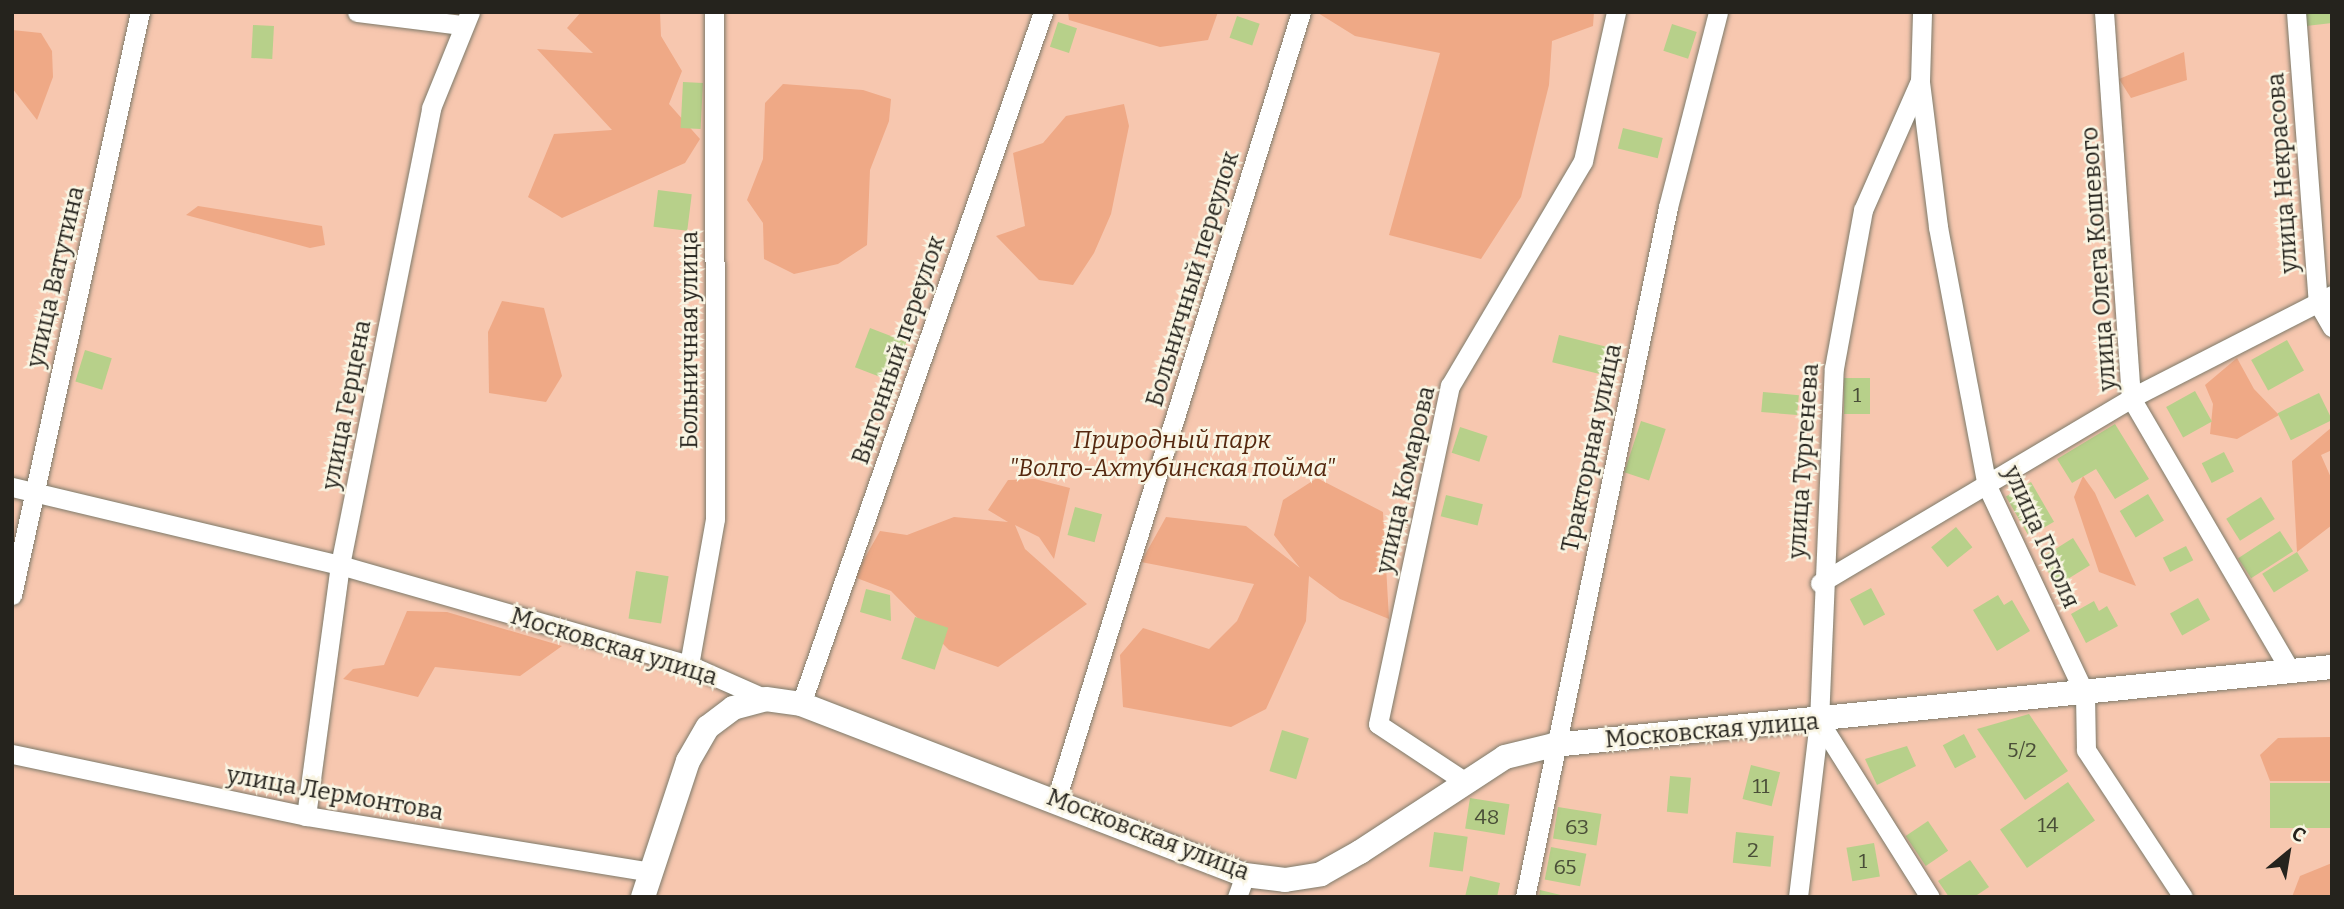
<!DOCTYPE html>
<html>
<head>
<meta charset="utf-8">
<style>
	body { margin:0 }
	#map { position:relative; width:2344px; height:909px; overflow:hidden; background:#f9f5e3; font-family:Bitter,serif }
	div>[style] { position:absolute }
	.green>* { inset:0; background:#f7c7af; transform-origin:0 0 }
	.forest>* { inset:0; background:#efa986 }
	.building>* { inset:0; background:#b7d08a; transform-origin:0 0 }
	.roads { filter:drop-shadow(0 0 2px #7d7a6a) drop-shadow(0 0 2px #7d7a6a) }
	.minor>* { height:19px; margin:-9.5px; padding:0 9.5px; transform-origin:9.5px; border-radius:9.5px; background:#fff }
	.tertiary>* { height:24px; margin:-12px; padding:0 12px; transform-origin:12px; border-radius:12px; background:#fff }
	span { translate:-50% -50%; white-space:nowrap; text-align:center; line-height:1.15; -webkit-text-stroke:5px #f9f5e3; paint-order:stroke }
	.number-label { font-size:21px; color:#4a4e38 }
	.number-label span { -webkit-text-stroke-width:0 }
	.street-label { font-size:24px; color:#25231d }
	.park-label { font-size:24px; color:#55280f; font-style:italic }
	.frame { position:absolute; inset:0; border:14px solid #25231d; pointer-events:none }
	.north { position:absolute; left:2253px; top:818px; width:70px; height:70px; -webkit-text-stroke:5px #f9f5e3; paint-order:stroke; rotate:30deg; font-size:19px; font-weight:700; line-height:28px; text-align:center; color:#25231d }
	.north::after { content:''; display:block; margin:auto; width:24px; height:32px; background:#25231d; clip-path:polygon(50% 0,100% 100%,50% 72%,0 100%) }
</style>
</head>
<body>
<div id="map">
	<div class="green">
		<div style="left:12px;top:12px;width:2320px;height:885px"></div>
	</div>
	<div class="forest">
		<div style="clip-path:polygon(581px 12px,660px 12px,661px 36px,682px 71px,669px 104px,700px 139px,685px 163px,562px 218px,528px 197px,554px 134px,612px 130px,537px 49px,593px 53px,567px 28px)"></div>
		<div style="clip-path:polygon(1068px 12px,1218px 12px,1208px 40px,1160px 47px,1069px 20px)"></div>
		<div style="clip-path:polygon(1594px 12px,1593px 26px,1552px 41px,1549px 85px,1521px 197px,1481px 259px,1389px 235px,1440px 53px,1355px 36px,1318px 13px)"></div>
		<div style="clip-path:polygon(12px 30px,41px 33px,52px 51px,53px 77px,37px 120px,12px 88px)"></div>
		<div style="clip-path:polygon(2184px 52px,2187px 80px,2131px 98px,2119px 79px)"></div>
		<div style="clip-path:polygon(783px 84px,863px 90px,891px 99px,889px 121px,870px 170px,867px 245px,838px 264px,794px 274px,764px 259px,763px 223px,747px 200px,763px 159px,765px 103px)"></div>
		<div style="clip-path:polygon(1124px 104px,1129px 126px,1111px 214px,1094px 253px,1073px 285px,1039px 280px,996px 236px,1025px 226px,1013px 153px,1043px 143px,1066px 116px)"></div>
		<div style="clip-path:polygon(198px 206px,322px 226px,325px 245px,310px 248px,186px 215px)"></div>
		<div style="clip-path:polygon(502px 301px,544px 308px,562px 376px,546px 402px,489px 393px,488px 332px)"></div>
		<div style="clip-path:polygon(2237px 358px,2254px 389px,2279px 415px,2237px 439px,2210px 434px,2213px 404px,2205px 385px)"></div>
		<div style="clip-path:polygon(2332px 427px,2332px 450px,2321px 455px,2332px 480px,2332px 525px,2297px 552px,2292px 461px)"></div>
		<div style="clip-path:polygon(2083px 476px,2095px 493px,2136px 586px,2099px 572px,2074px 497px)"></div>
		<div style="clip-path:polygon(1317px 478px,1383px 512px,1389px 619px,1340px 599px,1309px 576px,1306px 621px,1266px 709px,1231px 727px,1123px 707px,1120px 655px,1143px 628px,1209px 649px,1237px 621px,1254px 584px,1141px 562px,1166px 517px,1246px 526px,1300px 568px,1274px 535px,1283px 500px)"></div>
		<div style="clip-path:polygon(1035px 479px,1070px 488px,1054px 559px,1039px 537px,1015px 525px,1025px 549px,1087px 604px,998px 667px,949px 650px,891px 591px,854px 577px,880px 531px,907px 535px,954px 517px,1008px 522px,988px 510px,1008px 480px)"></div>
		<div style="clip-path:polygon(407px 611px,447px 612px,562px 646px,520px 676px,435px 667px,418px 697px,343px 679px,353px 669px,384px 665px)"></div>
		<div style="clip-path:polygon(2332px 737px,2332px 781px,2270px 781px,2260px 755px,2278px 738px)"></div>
		<div style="clip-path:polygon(2332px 863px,2332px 897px,2292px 897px,2300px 876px)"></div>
	</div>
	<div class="building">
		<div style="clip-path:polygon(2304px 12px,2330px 12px,2332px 23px,2306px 26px)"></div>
		<div style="left:1237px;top:16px;width:24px;height:23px;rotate:19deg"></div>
		<div style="left:1058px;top:22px;width:20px;height:26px;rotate:18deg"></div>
		<div style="left:1672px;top:24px;width:26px;height:28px;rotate:18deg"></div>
		<div style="left:253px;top:25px;width:21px;height:33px;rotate:3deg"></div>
		<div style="left:683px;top:82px;width:20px;height:46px;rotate:3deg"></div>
		<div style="left:1623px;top:128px;width:41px;height:21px;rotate:14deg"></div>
		<div style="left:658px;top:190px;width:34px;height:37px;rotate:7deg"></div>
		<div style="left:870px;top:328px;width:39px;height:42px;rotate:21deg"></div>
		<div style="left:1559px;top:335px;width:55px;height:28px;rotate:14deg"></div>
		<div style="left:2287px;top:340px;width:35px;height:41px;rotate:61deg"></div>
		<div style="left:85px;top:350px;width:28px;height:33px;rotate:17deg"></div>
		<div style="left:1844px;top:378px;width:26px;height:36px"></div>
		<div style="left:2195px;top:391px;width:35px;height:33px;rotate:61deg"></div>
		<div style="left:1763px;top:392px;width:36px;height:20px;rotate:5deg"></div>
		<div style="left:2319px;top:393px;width:30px;height:46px;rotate:64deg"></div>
		<div style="left:1641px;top:421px;width:26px;height:54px;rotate:18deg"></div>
		<div style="clip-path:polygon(2115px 424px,2149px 479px,2115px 499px,2096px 469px,2072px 483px,2057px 459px)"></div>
		<div style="left:1460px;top:427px;width:29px;height:27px;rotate:18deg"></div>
		<div style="left:2224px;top:452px;width:22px;height:25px;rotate:63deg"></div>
		<div style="left:2031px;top:482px;width:46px;height:29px;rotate:60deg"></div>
		<div style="left:2148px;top:494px;width:31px;height:33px;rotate:59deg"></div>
		<div style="left:1446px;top:495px;width:38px;height:22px;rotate:14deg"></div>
		<div style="left:2261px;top:497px;width:26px;height:41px;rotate:58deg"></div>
		<div style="left:1075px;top:507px;width:28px;height:29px;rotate:15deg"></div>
		<div style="left:1956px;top:527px;width:26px;height:32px;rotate:51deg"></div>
		<div style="left:2280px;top:531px;width:24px;height:50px;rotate:57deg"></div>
		<div style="left:2073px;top:538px;width:32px;height:39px;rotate:58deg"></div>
		<div style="left:2186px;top:546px;width:16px;height:26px;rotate:63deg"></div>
		<div style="left:2297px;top:552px;width:22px;height:41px;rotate:58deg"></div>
		<div style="left:636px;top:571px;width:33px;height:48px;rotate:9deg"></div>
		<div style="left:1871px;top:588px;width:30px;height:24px;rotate:62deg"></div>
		<div style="clip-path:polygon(866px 589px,890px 595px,891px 621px,860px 612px)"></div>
		<div style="clip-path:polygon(1998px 595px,2004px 605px,2012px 600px,2030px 631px,1997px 651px,1973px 610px)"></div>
		<div style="left:2198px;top:598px;width:25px;height:32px;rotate:61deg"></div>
		<div style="clip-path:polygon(2094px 601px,2099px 611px,2107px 606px,2118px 626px,2086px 643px,2071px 614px)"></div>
		<div style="left:915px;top:617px;width:35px;height:44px;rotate:18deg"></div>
		<div style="clip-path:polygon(2029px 714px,2068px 771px,2025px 800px,1977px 729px)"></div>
		<div style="left:1282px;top:730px;width:28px;height:43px;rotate:17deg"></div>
		<div style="left:1964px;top:734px;width:26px;height:24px;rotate:62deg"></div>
		<div style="clip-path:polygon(1907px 746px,1916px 766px,1877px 785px,1865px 759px)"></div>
		<div style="left:1751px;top:765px;width:30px;height:35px;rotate:14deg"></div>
		<div style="left:1670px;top:776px;width:21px;height:36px;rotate:5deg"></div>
		<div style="left:2068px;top:782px;width:47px;height:83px;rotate:55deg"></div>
		<div style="left:2332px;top:783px;width:45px;height:62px;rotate:90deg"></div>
		<div style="left:1470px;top:798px;width:40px;height:31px;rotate:9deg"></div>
		<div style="left:1558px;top:807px;width:44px;height:32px;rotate:9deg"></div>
		<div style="left:1928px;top:821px;width:36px;height:27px;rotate:56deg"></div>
		<div style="left:1434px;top:832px;width:34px;height:35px;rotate:8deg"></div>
		<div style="left:1736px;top:832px;width:38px;height:31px;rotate:6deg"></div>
		<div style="left:1874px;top:843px;width:34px;height:28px;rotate:80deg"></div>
		<div style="left:1551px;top:847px;width:36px;height:33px;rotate:11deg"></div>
		<div style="clip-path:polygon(1970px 860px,1989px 887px,1974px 897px,1949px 897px,1938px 881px)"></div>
		<div style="clip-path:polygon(1470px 876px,1500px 883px,1497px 897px,1465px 897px)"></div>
		<div style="clip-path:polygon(1540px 890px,1565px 896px,1565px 897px,1539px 897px)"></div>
	</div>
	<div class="roads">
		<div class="minor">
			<div style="left:357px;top:12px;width:106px;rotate:7.1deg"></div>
			<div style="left:2104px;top:12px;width:387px;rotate:86deg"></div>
			<div style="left:2131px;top:398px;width:315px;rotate:59.7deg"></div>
			<div style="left:2296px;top:12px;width:292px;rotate:85.7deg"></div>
			<div style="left:2318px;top:303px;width:28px;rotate:60deg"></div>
			<div style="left:1920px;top:82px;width:146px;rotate:82.9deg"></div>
			<div style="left:1938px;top:227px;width:264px;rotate:79.3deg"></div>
			<div style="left:1987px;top:486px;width:230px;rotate:64.8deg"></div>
			<div style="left:2085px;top:694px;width:56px;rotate:89deg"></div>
			<div style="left:2086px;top:750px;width:176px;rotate:56.6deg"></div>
			<div style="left:12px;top:487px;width:337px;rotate:13.4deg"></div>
			<div style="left:340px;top:565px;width:363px;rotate:16deg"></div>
			<div style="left:689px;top:665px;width:84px;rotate:23.8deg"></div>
			<div style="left:1820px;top:583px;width:362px;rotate:-30.7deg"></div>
			<div style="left:2131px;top:398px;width:226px;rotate:-27.1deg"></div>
			<div style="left:12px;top:595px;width:597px;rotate:-77.62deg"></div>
			<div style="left:689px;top:665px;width:148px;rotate:-79.9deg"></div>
			<div style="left:715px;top:519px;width:507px;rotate:-90.11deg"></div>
			<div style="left:801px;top:704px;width:733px;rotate:-70.72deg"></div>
			<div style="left:1819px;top:721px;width:208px;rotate:57.8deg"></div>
			<div style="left:12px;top:754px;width:300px;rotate:11.9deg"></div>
			<div style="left:306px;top:816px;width:349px;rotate:9.2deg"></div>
			<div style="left:1464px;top:781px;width:103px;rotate:-146.5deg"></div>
			<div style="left:1378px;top:724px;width:346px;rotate:-78deg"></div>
			<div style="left:1450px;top:386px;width:261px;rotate:-59.4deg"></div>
			<div style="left:1583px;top:161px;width:153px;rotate:-77.5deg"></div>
			<div style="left:1056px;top:800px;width:825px;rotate:-72.73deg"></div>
			<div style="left:306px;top:816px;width:253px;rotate:-82.3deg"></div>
			<div style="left:340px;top:565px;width:466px;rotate:-78.7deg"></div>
			<div style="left:431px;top:108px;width:104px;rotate:-67.9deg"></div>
			<div style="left:1237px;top:897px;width:23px;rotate:-70deg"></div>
			<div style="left:1525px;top:897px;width:705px;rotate:-78.29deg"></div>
			<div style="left:1668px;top:207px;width:201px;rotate:-75.6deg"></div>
			<div style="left:1798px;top:897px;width:177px;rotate:-83.2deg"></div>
			<div style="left:1819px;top:721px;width:353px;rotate:-87.6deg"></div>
			<div style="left:1834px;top:368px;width:161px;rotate:-79.6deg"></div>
			<div style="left:1863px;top:210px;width:141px;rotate:-66.2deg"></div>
			<div style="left:1920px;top:81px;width:69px;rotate:-88.3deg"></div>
		</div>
		<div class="tertiary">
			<div style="left:643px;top:897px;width:143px;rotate:-71.7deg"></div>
			<div style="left:688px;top:761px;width:39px;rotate:-60deg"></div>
			<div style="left:708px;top:727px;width:31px;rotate:-37deg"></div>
			<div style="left:733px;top:708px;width:34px;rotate:-15deg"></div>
			<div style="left:766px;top:699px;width:35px;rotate:8deg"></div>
			<div style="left:801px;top:704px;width:476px;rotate:21.1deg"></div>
			<div style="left:1245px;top:875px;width:40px;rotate:7.1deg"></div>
			<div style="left:1285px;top:880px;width:36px;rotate:-9deg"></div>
			<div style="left:1321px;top:874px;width:45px;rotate:-29.4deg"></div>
			<div style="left:1360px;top:852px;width:173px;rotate:-33.2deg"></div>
			<div style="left:1505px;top:757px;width:50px;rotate:-13.8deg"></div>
			<div style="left:1554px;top:745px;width:782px;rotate:-5.73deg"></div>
		</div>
	</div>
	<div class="number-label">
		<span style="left:1857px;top:395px">1</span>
		<span style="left:2022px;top:750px">5/2</span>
		<span style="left:1761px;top:786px">11</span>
		<span style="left:1487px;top:817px">48</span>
		<span style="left:2048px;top:825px">14</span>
		<span style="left:1577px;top:827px">63</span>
		<span style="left:1753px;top:850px">2</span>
		<span style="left:1863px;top:861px">1</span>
		<span style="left:1565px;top:867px">65</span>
	</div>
	<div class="street-label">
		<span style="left:2283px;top:173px;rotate:-94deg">улица Некрасова</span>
		<span style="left:2099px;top:259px;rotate:-94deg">улица Олега Кошевого</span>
		<span style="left:56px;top:277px;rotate:-77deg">улица Ватутина</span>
		<span style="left:1193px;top:279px;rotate:-73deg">Больничный переулок</span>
		<span style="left:690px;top:340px;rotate:-90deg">Больничная улица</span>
		<span style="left:899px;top:350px;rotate:-71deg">Выгонный переулок</span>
		<span style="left:347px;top:405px;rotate:-79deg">улица Герцена</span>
		<span style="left:1592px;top:448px;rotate:-78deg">Тракторная улица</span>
		<span style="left:1804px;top:461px;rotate:-86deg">улица Тургенева</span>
		<span style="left:1406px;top:480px;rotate:-77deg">улица Комарова</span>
		<span style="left:2041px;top:537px;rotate:66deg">улица Гоголя</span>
		<span style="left:614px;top:647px;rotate:17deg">Московская улица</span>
		<span style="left:1712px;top:731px;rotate:-5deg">Московская улица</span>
		<span style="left:335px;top:794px;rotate:10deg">улица Лермонтова</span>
		<span style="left:1148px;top:835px;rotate:21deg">Московская улица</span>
	</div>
	<div class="park-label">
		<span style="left:1172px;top:455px">Природный парк<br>"Волго-Ахтубинская пойма"</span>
	</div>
	<div class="frame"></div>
	<div class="north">С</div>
</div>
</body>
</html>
